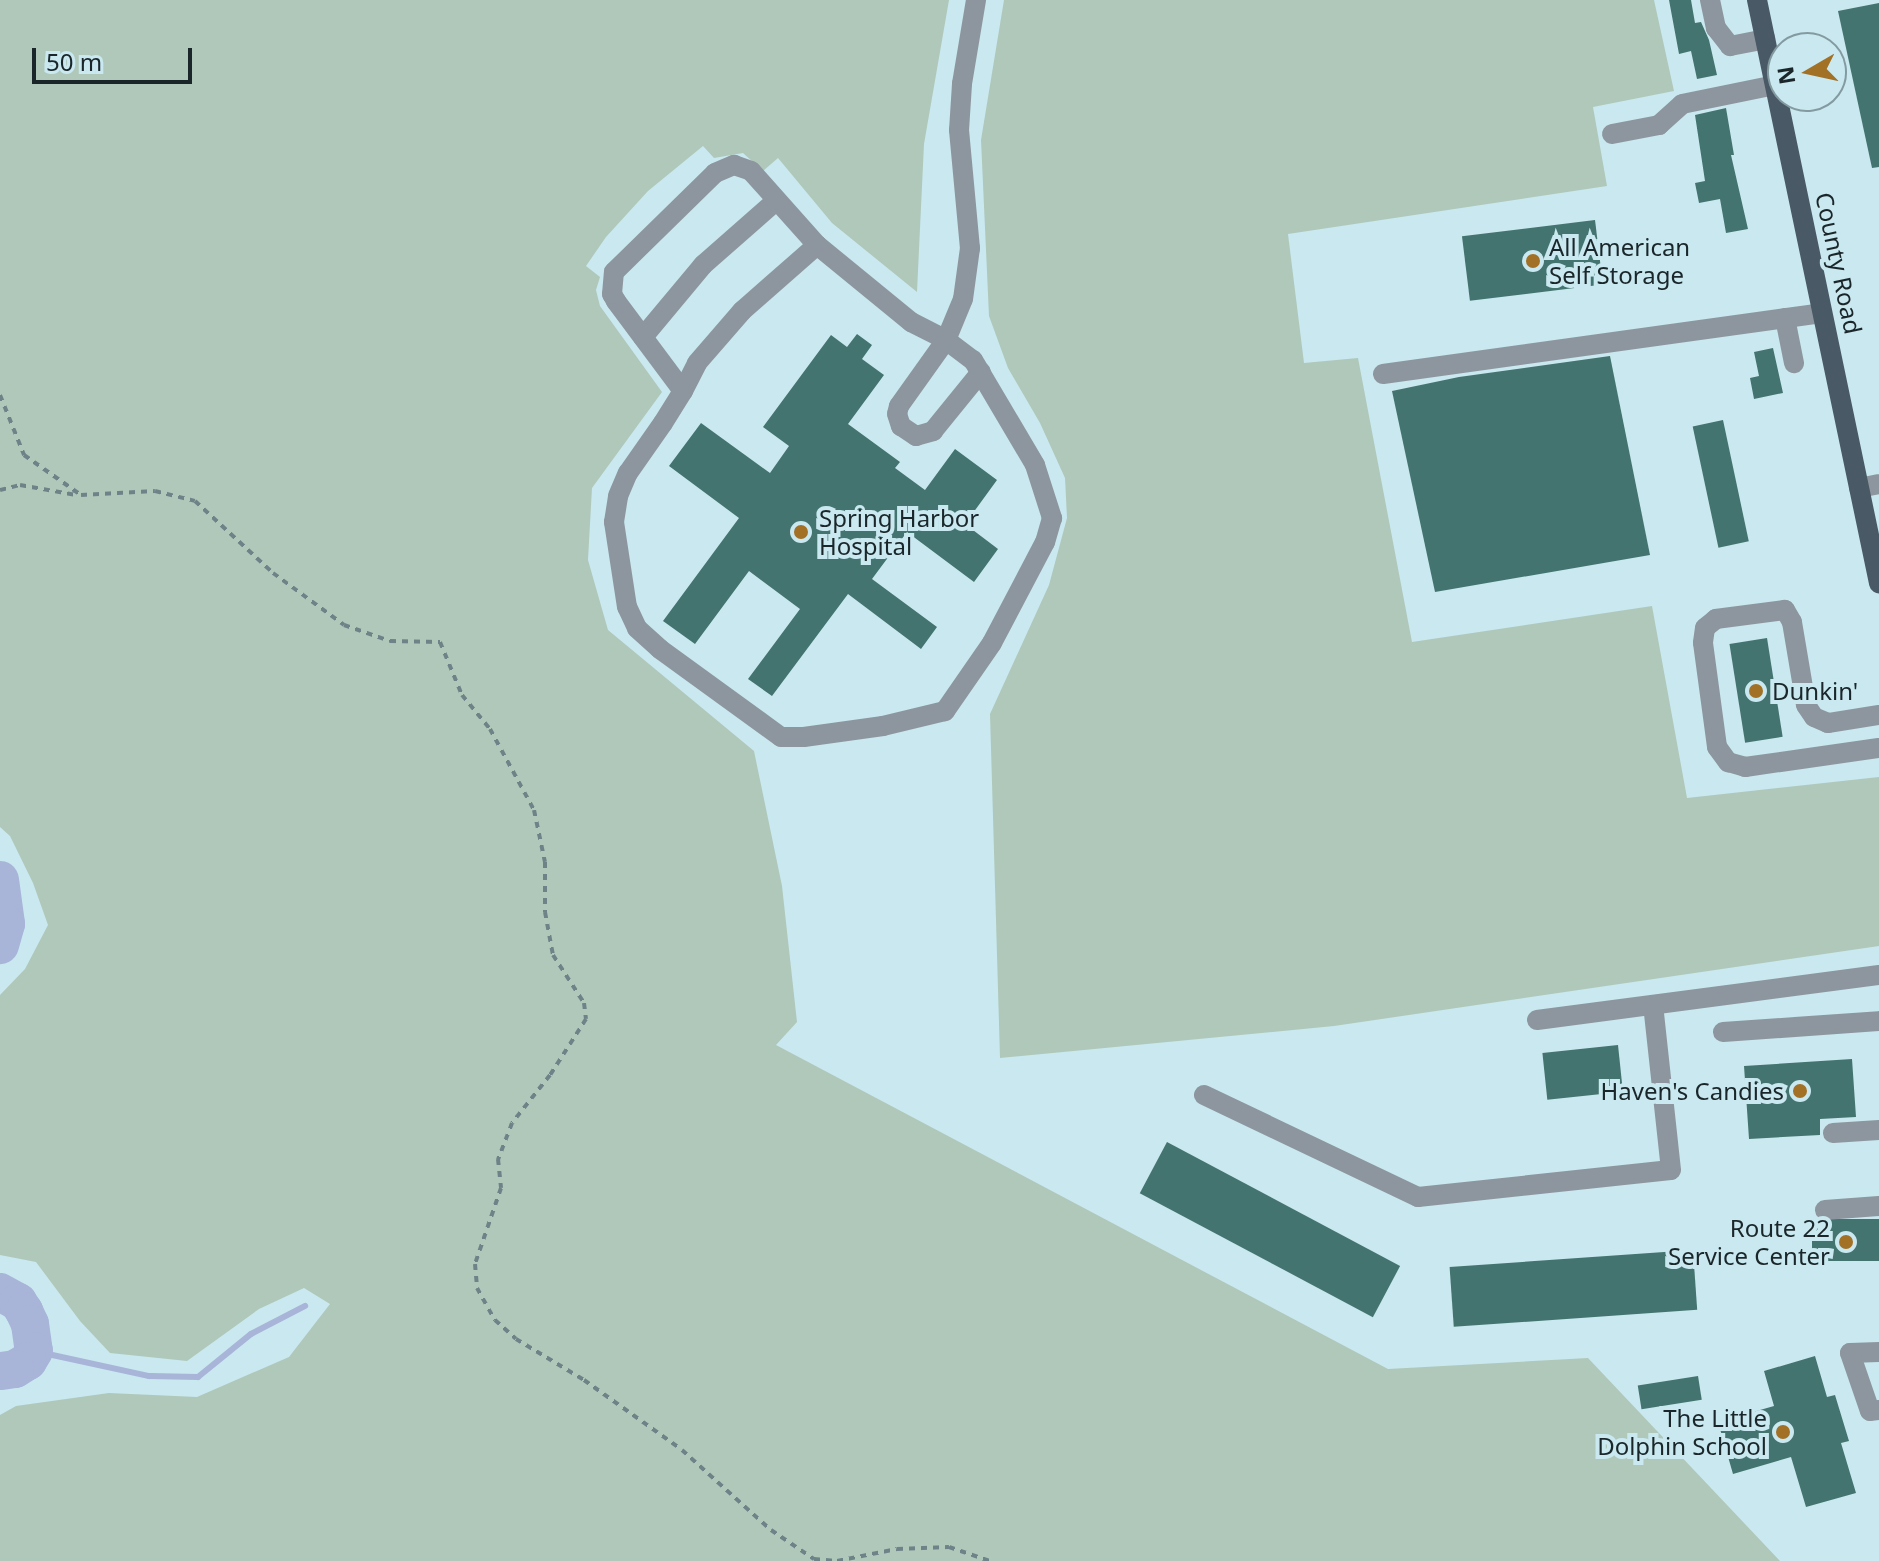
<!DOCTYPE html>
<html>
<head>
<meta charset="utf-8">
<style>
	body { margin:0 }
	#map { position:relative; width:1879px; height:1561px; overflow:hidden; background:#c9e8f0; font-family:"Noto Sans",sans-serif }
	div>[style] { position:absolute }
	.green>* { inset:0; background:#b0c8ba }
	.stream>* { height:6px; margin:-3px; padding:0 3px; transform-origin:3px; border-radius:3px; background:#a8b4d8 }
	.river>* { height:38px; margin:-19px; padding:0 19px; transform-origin:19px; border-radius:19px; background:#a8b4d8 }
	.building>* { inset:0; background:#44746f; transform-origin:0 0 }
	.path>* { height:4px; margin-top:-2px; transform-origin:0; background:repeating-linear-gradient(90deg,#6e8388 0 6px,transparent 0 12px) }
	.minor>* { height:20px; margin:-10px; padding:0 10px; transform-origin:10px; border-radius:10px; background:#8d969e }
	.major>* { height:20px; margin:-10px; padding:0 10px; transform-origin:10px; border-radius:10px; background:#495966 }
	.dots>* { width:22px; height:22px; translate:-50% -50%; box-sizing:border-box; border:4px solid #c9e8f0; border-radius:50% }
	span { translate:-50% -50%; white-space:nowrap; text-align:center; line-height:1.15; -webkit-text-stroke:8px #c9e8f0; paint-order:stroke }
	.poi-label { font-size:24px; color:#1a2629 }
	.left { translate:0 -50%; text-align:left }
	.right { translate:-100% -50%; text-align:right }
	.street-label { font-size:24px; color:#1a2629 }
	.north { position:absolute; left:1767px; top:32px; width:80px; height:80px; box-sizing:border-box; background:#c9e8f0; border:2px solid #839aa0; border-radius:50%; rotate:261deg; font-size:22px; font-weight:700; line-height:32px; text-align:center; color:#1a2629 }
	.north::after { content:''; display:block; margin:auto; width:28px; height:36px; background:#a27126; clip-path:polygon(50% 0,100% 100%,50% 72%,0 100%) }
	.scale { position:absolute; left:32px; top:48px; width:160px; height:36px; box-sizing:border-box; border:4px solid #1a2629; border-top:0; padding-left:10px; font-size:24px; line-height:28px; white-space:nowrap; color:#1a2629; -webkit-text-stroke:6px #c9e8f0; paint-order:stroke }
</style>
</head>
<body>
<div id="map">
	<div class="green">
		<div style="clip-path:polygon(0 0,949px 0,924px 144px,917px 292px,832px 223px,778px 158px,763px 171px,743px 153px,714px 158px,703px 146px,648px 191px,606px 237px,586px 266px,600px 277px,596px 290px,600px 306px,662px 392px,592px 488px,588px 560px,608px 630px,754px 751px,782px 886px,797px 1022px,776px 1045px,1388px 1369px,1588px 1358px,1780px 1561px,0 1561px,0 1415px,16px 1406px,109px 1393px,197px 1397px,289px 1357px,330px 1304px,304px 1288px,259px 1309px,187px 1361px,110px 1353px,80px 1321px,36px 1262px,0 1255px,0 995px,25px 969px,48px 925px,33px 883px,10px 836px,0 827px)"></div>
		<div style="clip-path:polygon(1004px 0,1654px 0,1674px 91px,1593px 107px,1607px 186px,1288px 234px,1304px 363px,1358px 358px,1412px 642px,1652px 606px,1687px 798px,1879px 777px,1879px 946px,1334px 1026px,1000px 1058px,990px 714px,1049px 585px,1067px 518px,1065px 478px,1040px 423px,1008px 368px,989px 316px,981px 140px)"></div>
	</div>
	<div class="stream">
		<div style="left:34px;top:1351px;width:118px;rotate:12.3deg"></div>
		<div style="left:149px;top:1376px;width:49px;rotate:1.2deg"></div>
		<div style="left:198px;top:1377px;width:68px;rotate:-39.1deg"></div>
		<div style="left:251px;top:1334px;width:61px;rotate:-27.4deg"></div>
	</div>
	<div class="river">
		<div style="left:0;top:880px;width:44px;rotate:82.2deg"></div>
		<div style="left:6px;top:924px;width:22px;rotate:106deg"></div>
		<div style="left:0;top:1292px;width:21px;rotate:29deg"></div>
		<div style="left:18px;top:1302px;width:11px;rotate:56deg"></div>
		<div style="left:24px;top:1311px;width:14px;rotate:65deg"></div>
		<div style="left:30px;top:1324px;width:27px;rotate:82deg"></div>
		<div style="left:34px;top:1351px;width:12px;rotate:121deg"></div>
		<div style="left:28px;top:1361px;width:15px;rotate:148deg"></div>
		<div style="left:15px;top:1369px;width:15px;rotate:172deg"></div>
	</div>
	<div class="building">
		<div style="clip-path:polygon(1669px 0,1691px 0,1695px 23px,1701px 22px,1709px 40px,1717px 75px,1697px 79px,1691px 51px,1679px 54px)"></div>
		<div style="clip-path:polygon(1879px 3px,1879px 167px,1872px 168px,1838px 11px)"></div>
		<div style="clip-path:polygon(1726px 108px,1734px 155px,1731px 155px,1748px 229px,1726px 233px,1720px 199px,1699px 203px,1695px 183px,1705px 181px,1695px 115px)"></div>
		<div style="left:1595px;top:220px;width:65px;height:134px;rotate:83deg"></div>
		<div style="clip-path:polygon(857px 334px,872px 345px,862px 359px,884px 375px,848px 424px,900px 462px,895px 468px,925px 490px,955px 449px,997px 480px,965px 524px,998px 549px,974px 582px,907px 532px,872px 579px,937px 627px,921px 649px,848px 594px,772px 696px,748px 679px,800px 609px,749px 571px,695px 644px,663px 621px,739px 518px,669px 466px,701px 423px,770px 473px,789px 446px,763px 427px,831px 335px,847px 347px)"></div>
		<div style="clip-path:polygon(1773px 348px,1783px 393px,1754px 399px,1750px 378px,1759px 376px,1754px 352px)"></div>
		<div style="clip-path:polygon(1610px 356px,1650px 555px,1435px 592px,1392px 391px,1459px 377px)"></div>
		<div style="left:1723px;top:420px;width:124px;height:31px;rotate:78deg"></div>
		<div style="left:1767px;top:638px;width:100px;height:38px;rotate:81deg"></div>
		<div style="left:1618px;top:1045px;width:47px;height:76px;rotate:84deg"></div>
		<div style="clip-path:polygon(1852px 1059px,1856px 1117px,1820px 1119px,1820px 1135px,1749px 1139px,1744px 1066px)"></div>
		<div style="left:1167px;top:1142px;width:264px;height:58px;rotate:28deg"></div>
		<div style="left:1879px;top:1219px;width:42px;height:67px;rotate:90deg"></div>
		<div style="left:1693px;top:1250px;width:60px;height:244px;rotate:86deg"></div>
		<div style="clip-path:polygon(1815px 1356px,1827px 1397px,1835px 1395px,1849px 1441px,1841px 1443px,1856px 1493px,1806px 1507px,1791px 1457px,1733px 1474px,1718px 1422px,1774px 1406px,1764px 1371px)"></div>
		<div style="left:1698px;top:1376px;width:24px;height:61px;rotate:81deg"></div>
	</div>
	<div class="path">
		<div style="left:0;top:395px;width:65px;rotate:68.2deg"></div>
		<div style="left:24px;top:455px;width:70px;rotate:35.1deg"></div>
		<div style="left:81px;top:495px;width:74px;rotate:-3.1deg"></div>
		<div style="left:155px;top:491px;width:41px;rotate:14deg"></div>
		<div style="left:195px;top:501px;width:106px;rotate:42.7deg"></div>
		<div style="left:273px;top:573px;width:88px;rotate:36.2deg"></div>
		<div style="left:344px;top:625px;width:49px;rotate:19.2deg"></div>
		<div style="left:390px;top:641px;width:50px;rotate:1.1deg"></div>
		<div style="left:440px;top:642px;width:57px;rotate:67.5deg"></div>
		<div style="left:462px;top:695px;width:44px;rotate:50.5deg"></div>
		<div style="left:490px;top:729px;width:92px;rotate:61.5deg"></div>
		<div style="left:534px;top:810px;width:53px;rotate:78.1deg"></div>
		<div style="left:545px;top:862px;width:50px;rotate:90deg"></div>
		<div style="left:545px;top:912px;width:44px;rotate:79.5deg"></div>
		<div style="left:553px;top:955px;width:57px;rotate:57.1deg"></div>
		<div style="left:584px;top:1003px;width:16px;rotate:83deg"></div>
		<div style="left:586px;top:1019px;width:67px;rotate:122.7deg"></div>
		<div style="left:550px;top:1075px;width:61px;rotate:128.4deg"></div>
		<div style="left:512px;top:1123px;width:39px;rotate:111deg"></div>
		<div style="left:498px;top:1159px;width:29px;rotate:84deg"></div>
		<div style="left:501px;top:1188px;width:80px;rotate:108.9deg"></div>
		<div style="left:475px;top:1264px;width:24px;rotate:85deg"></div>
		<div style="left:477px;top:1288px;width:37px;rotate:61deg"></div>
		<div style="left:495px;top:1320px;width:28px;rotate:42deg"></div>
		<div style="left:516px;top:1339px;width:79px;rotate:31.1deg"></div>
		<div style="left:584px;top:1380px;width:120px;rotate:35.5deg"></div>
		<div style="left:682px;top:1450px;width:120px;rotate:42deg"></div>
		<div style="left:771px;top:1530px;width:52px;rotate:34deg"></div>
		<div style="left:814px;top:1559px;width:23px;rotate:5deg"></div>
		<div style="left:837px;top:1561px;width:61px;rotate:-11.3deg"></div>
		<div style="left:897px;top:1549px;width:52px;rotate:-2.2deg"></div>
		<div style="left:949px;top:1547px;width:43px;rotate:18.9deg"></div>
		<div style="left:0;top:490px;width:21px;rotate:-14deg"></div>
		<div style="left:20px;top:485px;width:57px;rotate:10.1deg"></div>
	</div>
	<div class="minor">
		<div style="left:976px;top:0;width:85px;rotate:99.5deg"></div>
		<div style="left:962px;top:84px;width:46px;rotate:93.7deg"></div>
		<div style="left:959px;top:130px;width:119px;rotate:84.7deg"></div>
		<div style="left:970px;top:248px;width:51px;rotate:97.8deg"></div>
		<div style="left:963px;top:299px;width:44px;rotate:112.5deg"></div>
		<div style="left:946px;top:340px;width:81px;rotate:125.5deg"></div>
		<div style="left:899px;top:406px;width:8px;rotate:104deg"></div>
		<div style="left:897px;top:414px;width:13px;rotate:72deg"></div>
		<div style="left:901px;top:426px;width:18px;rotate:34deg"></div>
		<div style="left:916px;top:436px;width:18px;rotate:-16deg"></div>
		<div style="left:933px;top:431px;width:76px;rotate:-50.9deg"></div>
		<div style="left:1710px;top:0;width:29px;rotate:78deg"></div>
		<div style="left:1716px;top:28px;width:23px;rotate:52deg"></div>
		<div style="left:1730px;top:46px;width:36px;rotate:-11deg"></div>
		<div style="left:1612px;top:134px;width:48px;rotate:-10.8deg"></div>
		<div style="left:1659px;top:125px;width:31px;rotate:-42deg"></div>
		<div style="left:1682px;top:104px;width:95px;rotate:-11.5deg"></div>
		<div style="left:1785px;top:318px;width:46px;rotate:78.7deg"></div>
		<div style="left:643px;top:337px;width:94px;rotate:-50.2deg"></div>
		<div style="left:703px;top:265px;width:98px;rotate:-41.3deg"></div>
		<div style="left:1383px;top:374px;width:443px;rotate:-7.9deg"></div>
		<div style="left:683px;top:391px;width:112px;rotate:-126.7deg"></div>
		<div style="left:616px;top:301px;width:8px;rotate:-120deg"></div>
		<div style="left:612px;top:294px;width:22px;rotate:-85deg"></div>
		<div style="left:614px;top:272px;width:141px;rotate:-44.4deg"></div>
		<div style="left:715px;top:173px;width:21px;rotate:-23deg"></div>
		<div style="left:734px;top:165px;width:18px;rotate:19deg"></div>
		<div style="left:751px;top:171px;width:99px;rotate:48.3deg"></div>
		<div style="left:817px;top:245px;width:122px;rotate:39.3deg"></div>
		<div style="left:911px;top:322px;width:39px;rotate:27deg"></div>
		<div style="left:946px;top:340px;width:34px;rotate:37deg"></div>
		<div style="left:973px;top:360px;width:122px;rotate:59.4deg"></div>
		<div style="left:1035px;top:465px;width:56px;rotate:72.2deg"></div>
		<div style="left:1052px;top:518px;width:25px;rotate:106deg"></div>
		<div style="left:1045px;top:542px;width:114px;rotate:117.7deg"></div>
		<div style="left:992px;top:643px;width:83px;rotate:124.7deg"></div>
		<div style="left:945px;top:711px;width:64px;rotate:166.4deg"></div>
		<div style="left:883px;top:726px;width:80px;rotate:172.1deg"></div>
		<div style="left:804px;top:737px;width:23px;rotate:180deg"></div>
		<div style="left:781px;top:737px;width:150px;rotate:-144deg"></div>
		<div style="left:660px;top:649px;width:31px;rotate:-138deg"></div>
		<div style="left:637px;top:628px;width:23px;rotate:-115deg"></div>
		<div style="left:627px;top:607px;width:86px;rotate:-98.7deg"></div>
		<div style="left:614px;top:522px;width:26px;rotate:-81deg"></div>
		<div style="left:618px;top:496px;width:25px;rotate:-67deg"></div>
		<div style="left:628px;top:473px;width:61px;rotate:-55deg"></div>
		<div style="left:663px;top:423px;width:38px;rotate:-58deg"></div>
		<div style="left:683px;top:391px;width:31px;rotate:-63deg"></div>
		<div style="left:697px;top:363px;width:69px;rotate:-49.1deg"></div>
		<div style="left:742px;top:311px;width:100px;rotate:-41.3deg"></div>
		<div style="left:1859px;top:488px;width:20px;rotate:-11deg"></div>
		<div style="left:1879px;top:715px;width:52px;rotate:171.1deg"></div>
		<div style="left:1828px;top:723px;width:15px;rotate:-157deg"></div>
		<div style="left:1814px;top:717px;width:14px;rotate:-124deg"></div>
		<div style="left:1806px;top:705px;width:84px;rotate:-99.6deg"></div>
		<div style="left:1792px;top:622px;width:14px;rotate:-120deg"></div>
		<div style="left:1785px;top:610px;width:70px;rotate:172.6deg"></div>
		<div style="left:1716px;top:619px;width:14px;rotate:141deg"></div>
		<div style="left:1705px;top:628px;width:15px;rotate:98deg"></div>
		<div style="left:1703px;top:643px;width:105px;rotate:82.3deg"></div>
		<div style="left:1717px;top:747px;width:19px;rotate:54deg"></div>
		<div style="left:1728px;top:762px;width:18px;rotate:16deg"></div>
		<div style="left:1745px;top:767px;width:135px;rotate:-8.1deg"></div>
		<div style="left:1537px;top:1020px;width:345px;rotate:-7.5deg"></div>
		<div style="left:1723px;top:1032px;width:156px;rotate:-4deg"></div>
		<div style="left:1204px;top:1095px;width:237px;rotate:25.5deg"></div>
		<div style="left:1418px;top:1197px;width:254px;rotate:-6.1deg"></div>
		<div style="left:1671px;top:1170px;width:166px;rotate:-96.2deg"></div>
		<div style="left:1833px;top:1133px;width:46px;rotate:-3.7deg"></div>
		<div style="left:1825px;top:1210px;width:54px;rotate:-4.2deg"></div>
		<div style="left:1879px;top:1352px;width:29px;rotate:178deg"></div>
		<div style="left:1850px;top:1353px;width:61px;rotate:71deg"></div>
		<div style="left:1870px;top:1411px;width:9px;rotate:-6deg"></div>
	</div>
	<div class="major">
		<div style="left:1757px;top:0;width:596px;rotate:78.18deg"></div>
	</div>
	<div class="dots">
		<div style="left:1533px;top:261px;background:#a27126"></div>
		<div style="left:801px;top:532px;background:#a27126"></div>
		<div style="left:1756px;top:691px;background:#a27126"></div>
		<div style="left:1800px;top:1091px;background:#a27126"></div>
		<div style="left:1846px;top:1242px;background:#a27126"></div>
		<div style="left:1783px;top:1432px;background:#a27126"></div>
	</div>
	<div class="poi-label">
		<span class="left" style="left:1549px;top:261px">All American<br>Self Storage</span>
		<span class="left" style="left:819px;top:532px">Spring Harbor<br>Hospital</span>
		<span class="left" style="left:1772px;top:691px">Dunkin'</span>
		<span class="right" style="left:1784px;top:1091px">Haven's Candies</span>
		<span class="right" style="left:1830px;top:1242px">Route 22<br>Service Center</span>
		<span class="right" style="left:1767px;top:1432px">The Little<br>Dolphin School</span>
	</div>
	<div class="street-label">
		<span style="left:1839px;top:263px;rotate:78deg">County Road</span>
	</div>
	<div class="north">N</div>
	<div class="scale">50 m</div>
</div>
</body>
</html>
